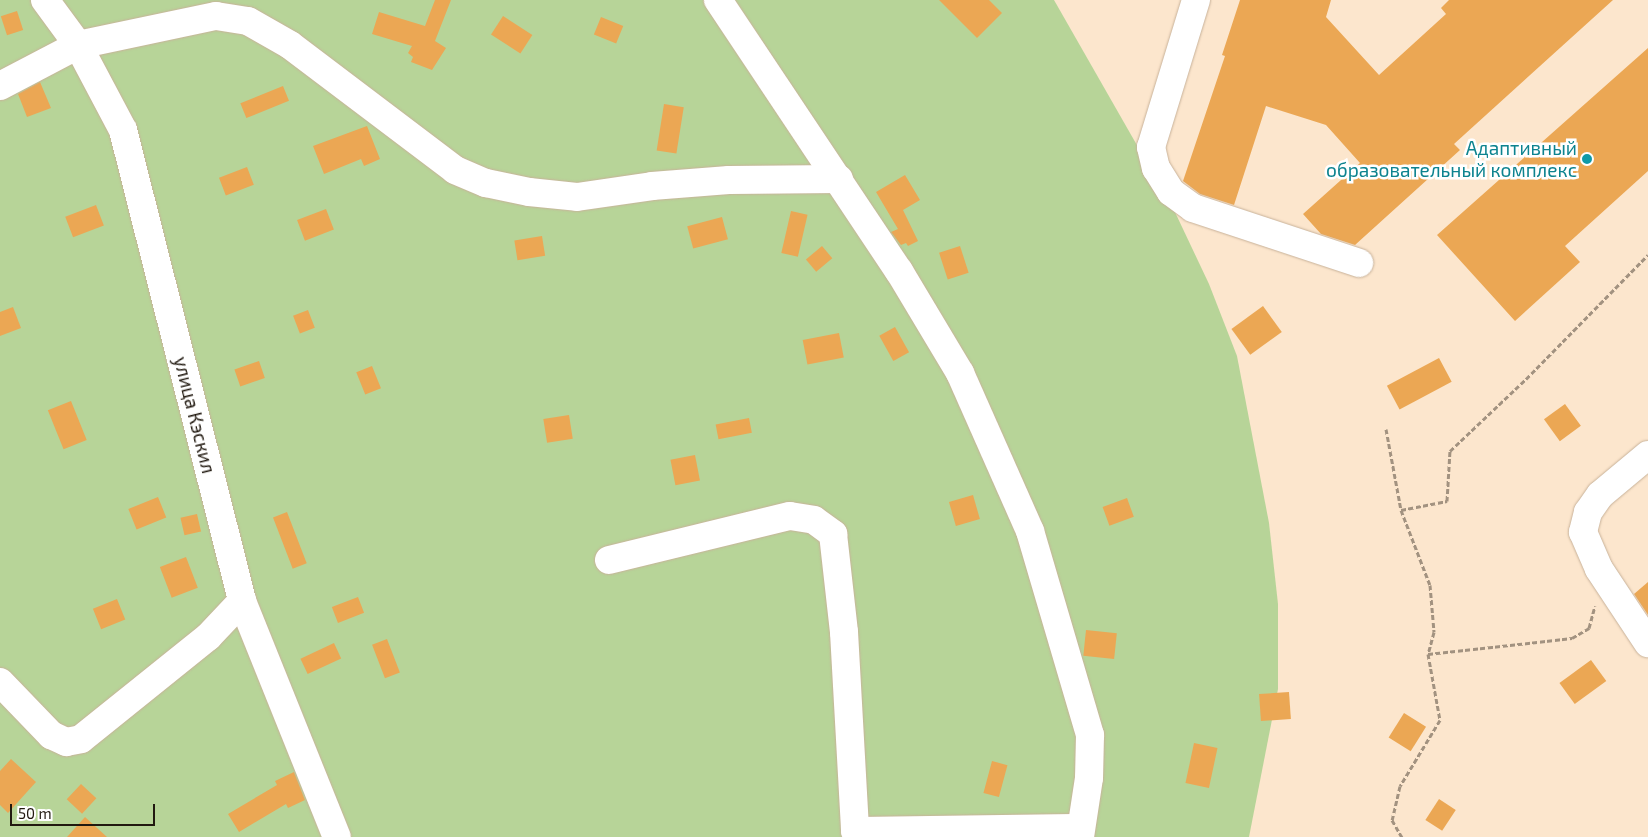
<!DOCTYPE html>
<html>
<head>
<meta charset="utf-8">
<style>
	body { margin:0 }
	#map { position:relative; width:1648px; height:837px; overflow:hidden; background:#fce6cd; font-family:"Exo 2",sans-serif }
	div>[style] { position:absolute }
	.green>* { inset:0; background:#b7d498 }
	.building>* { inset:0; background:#eba754; transform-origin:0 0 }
	.path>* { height:3px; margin-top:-1.5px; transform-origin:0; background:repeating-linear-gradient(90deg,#a29280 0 5px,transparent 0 7.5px) }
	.roads { filter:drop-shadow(0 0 1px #c8b29a) drop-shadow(0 0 1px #c8b29a) }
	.minor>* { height:28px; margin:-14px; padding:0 14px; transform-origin:14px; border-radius:14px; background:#fff }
	.dots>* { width:14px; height:14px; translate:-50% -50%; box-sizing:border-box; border:2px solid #fff; border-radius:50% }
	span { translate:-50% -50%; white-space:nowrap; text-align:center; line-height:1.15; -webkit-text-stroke:5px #fff; paint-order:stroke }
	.culture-label { font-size:19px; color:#0d838f }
	.right { translate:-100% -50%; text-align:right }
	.street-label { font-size:19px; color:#211910 }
	.scale { position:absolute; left:10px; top:804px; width:145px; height:22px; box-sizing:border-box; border:2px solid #211910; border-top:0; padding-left:6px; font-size:15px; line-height:18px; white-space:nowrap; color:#211910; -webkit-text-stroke:4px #fff; paint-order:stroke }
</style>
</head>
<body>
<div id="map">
	<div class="green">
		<div style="clip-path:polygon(0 0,1054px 0,1174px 210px,1209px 284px,1237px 356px,1269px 523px,1278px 604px,1278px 689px,1249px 837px,0 837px)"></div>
	</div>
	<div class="building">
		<div style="clip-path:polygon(435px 0,451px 0,435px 41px,446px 48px,432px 70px,411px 62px,413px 57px,408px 53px,412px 46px,372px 34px,379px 12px,425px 26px)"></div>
		<div style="clip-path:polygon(939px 0,989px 0,1002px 13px,977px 38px)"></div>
		<div style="clip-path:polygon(1240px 0,1331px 0,1326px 17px,1379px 75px,1446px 14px,1441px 8px,1449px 0,1613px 0,1454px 144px,1460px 150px,1355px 245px,1321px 234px,1303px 214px,1360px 163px,1326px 125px,1266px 106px,1234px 205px,1200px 194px,1183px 181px,1225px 56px,1222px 55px)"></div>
		<div style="left:17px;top:11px;width:20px;height:17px;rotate:72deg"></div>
		<div style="left:503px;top:16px;width:35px;height:22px;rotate:33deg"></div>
		<div style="left:601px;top:17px;width:24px;height:19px;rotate:22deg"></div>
		<div style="clip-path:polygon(1648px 48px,1648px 171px,1565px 246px,1580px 262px,1515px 321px,1437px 235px)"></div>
		<div style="clip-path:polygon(40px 82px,51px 108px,27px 117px,18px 94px)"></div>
		<div style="left:283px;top:86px;width:16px;height:46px;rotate:68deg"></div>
		<div style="left:664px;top:104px;width:20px;height:47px;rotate:9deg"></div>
		<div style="clip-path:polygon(367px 126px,380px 159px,364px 166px,361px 159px,324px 174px,313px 146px)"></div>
		<div style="left:247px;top:167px;width:19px;height:30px;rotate:69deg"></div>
		<div style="clip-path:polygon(905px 175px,920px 200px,903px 210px,918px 241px,908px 246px,906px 243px,901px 245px,891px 232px,898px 229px,876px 192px)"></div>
		<div style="left:96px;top:205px;width:22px;height:33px;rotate:69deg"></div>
		<div style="left:326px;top:209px;width:22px;height:31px;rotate:69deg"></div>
		<div style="left:791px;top:211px;width:17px;height:43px;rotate:13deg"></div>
		<div style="left:722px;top:217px;width:23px;height:36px;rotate:75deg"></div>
		<div style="left:542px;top:236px;width:20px;height:28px;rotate:81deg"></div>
		<div style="left:822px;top:246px;width:16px;height:21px;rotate:50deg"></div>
		<div style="left:960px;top:246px;width:28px;height:22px;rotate:72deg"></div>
		<div style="left:1263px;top:306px;width:32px;height:39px;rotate:54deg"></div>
		<div style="clip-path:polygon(13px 307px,21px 328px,0 336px,0 312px)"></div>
		<div style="left:308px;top:310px;width:19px;height:16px;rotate:69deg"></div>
		<div style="left:895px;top:327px;width:29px;height:18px;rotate:61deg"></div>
		<div style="left:839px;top:333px;width:25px;height:37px;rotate:79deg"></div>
		<div style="left:1439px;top:358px;width:27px;height:59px;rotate:62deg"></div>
		<div style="left:259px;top:361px;width:18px;height:26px;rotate:71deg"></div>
		<div style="left:372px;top:366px;width:24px;height:17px;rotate:68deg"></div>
		<div style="left:71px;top:401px;width:42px;height:25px;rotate:68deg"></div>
		<div style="left:1565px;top:404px;width:27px;height:26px;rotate:54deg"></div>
		<div style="left:569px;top:415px;width:24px;height:26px;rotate:81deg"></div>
		<div style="left:749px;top:418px;width:15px;height:34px;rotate:79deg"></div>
		<div style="left:695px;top:455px;width:26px;height:25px;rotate:79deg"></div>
		<div style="left:973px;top:495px;width:25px;height:25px;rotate:74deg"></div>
		<div style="left:158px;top:497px;width:22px;height:32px;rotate:68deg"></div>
		<div style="left:1127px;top:498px;width:20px;height:26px;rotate:70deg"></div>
		<div style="left:287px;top:512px;width:55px;height:15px;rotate:69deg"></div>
		<div style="left:197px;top:514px;width:18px;height:17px;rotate:77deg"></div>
		<div style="left:186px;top:557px;width:33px;height:28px;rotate:69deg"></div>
		<div style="clip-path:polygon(1648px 582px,1648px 615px,1634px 594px)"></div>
		<div style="left:358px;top:597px;width:17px;height:28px;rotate:69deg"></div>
		<div style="left:117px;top:599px;width:22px;height:26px;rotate:68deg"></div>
		<div style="left:1086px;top:630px;width:31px;height:26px;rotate:6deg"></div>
		<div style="left:387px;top:639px;width:36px;height:16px;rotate:69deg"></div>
		<div style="left:334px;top:643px;width:17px;height:37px;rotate:65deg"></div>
		<div style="left:1591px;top:660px;width:26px;height:39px;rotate:54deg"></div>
		<div style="left:1289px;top:692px;width:27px;height:30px;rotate:86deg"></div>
		<div style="left:1404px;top:713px;width:26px;height:29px;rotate:32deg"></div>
		<div style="left:1194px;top:743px;width:24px;height:41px;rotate:12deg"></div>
		<div style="clip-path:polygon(11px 759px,36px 782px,8px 813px,0 805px,0 771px)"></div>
		<div style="left:992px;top:761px;width:16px;height:33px;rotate:15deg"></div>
		<div style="clip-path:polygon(294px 772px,305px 800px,288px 808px,286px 804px,239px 832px,228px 814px,277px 785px,275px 781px)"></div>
		<div style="left:81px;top:784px;width:21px;height:21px;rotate:43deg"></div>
		<div style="left:1439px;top:799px;width:20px;height:25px;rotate:33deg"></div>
		<div style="clip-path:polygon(85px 817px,107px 837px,67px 837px)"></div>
	</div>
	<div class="path">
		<div style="left:1386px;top:429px;width:82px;rotate:79.5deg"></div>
		<div style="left:1401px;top:510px;width:80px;rotate:68.9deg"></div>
		<div style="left:1430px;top:585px;width:47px;rotate:85.1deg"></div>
		<div style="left:1434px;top:632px;width:23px;rotate:105deg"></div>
		<div style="left:1428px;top:654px;width:67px;rotate:79.7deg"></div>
		<div style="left:1440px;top:720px;width:77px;rotate:121.2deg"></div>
		<div style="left:1400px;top:786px;width:35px;rotate:103deg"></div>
		<div style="left:1392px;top:820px;width:20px;rotate:60deg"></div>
		<div style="left:1401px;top:510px;width:47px;rotate:-11.1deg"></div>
		<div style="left:1447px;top:501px;width:50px;rotate:-86.6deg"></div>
		<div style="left:1450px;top:451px;width:105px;rotate:-43.5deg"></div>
		<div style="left:1526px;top:379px;width:174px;rotate:-45.5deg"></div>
		<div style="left:1428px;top:654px;width:145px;rotate:-6.3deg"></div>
		<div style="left:1572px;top:638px;width:20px;rotate:-30deg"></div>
		<div style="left:1589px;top:628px;width:23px;rotate:-75deg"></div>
	</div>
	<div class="roads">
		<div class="minor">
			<div style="left:45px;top:0;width:56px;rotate:53.7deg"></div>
			<div style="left:78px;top:45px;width:96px;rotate:62.1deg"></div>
			<div style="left:123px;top:130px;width:486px;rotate:75.8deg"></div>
			<div style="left:242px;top:601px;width:254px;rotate:68.1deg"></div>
			<div style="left:718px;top:0;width:326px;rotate:56.3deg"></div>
			<div style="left:899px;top:271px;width:119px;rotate:59.1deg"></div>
			<div style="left:960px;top:373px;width:173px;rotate:66.1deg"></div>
			<div style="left:1030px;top:531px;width:213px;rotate:73.6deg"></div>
			<div style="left:1090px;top:735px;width:43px;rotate:91.3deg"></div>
			<div style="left:1089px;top:778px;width:60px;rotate:98.7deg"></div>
			<div style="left:1196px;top:0;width:154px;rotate:107deg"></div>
			<div style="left:1151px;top:147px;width:22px;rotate:77deg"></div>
			<div style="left:1156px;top:168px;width:28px;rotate:58deg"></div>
			<div style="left:1171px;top:192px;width:27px;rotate:36deg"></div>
			<div style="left:1193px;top:208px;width:175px;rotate:18.3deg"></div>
			<div style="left:0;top:86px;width:88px;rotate:-27.7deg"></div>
			<div style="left:78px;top:45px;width:141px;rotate:-11.9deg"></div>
			<div style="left:216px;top:16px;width:32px;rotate:9deg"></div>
			<div style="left:248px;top:21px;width:48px;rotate:29.7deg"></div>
			<div style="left:290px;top:45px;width:207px;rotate:37.1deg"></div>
			<div style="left:455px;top:170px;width:34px;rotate:23deg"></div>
			<div style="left:486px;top:183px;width:44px;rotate:11.8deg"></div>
			<div style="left:529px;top:192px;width:48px;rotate:5.9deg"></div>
			<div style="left:577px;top:197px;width:76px;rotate:-8.3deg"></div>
			<div style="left:652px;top:186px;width:77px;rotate:-4.5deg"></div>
			<div style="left:729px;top:180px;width:110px;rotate:-0.5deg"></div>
			<div style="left:1648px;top:455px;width:62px;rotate:140.2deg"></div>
			<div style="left:1600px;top:495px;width:21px;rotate:125deg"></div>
			<div style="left:1588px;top:512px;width:21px;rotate:104deg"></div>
			<div style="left:1583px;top:532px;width:40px;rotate:66.6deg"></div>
			<div style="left:1599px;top:569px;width:89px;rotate:56.5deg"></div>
			<div style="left:609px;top:560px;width:186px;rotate:-13.7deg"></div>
			<div style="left:790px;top:516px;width:24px;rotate:9deg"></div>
			<div style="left:814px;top:520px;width:24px;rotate:36deg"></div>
			<div style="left:833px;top:534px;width:99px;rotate:83.6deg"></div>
			<div style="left:844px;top:632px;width:199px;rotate:86.8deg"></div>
			<div style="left:855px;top:831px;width:223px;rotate:-0.8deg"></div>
			<div style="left:0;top:682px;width:74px;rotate:46.1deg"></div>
			<div style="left:51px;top:735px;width:17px;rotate:25deg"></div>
			<div style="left:66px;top:742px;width:15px;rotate:-11deg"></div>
			<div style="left:81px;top:739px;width:163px;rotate:-38.8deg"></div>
			<div style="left:208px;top:637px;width:50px;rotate:-46.6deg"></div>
		</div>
	</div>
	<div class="dots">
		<div style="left:1587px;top:159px;background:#0f9aa8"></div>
	</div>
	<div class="culture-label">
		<span class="right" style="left:1577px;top:159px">Адаптивный<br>образовательный комплекс</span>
	</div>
	<div class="street-label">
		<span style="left:195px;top:415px;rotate:76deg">улица Кэскил</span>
	</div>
	<div class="scale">50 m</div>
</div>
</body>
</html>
